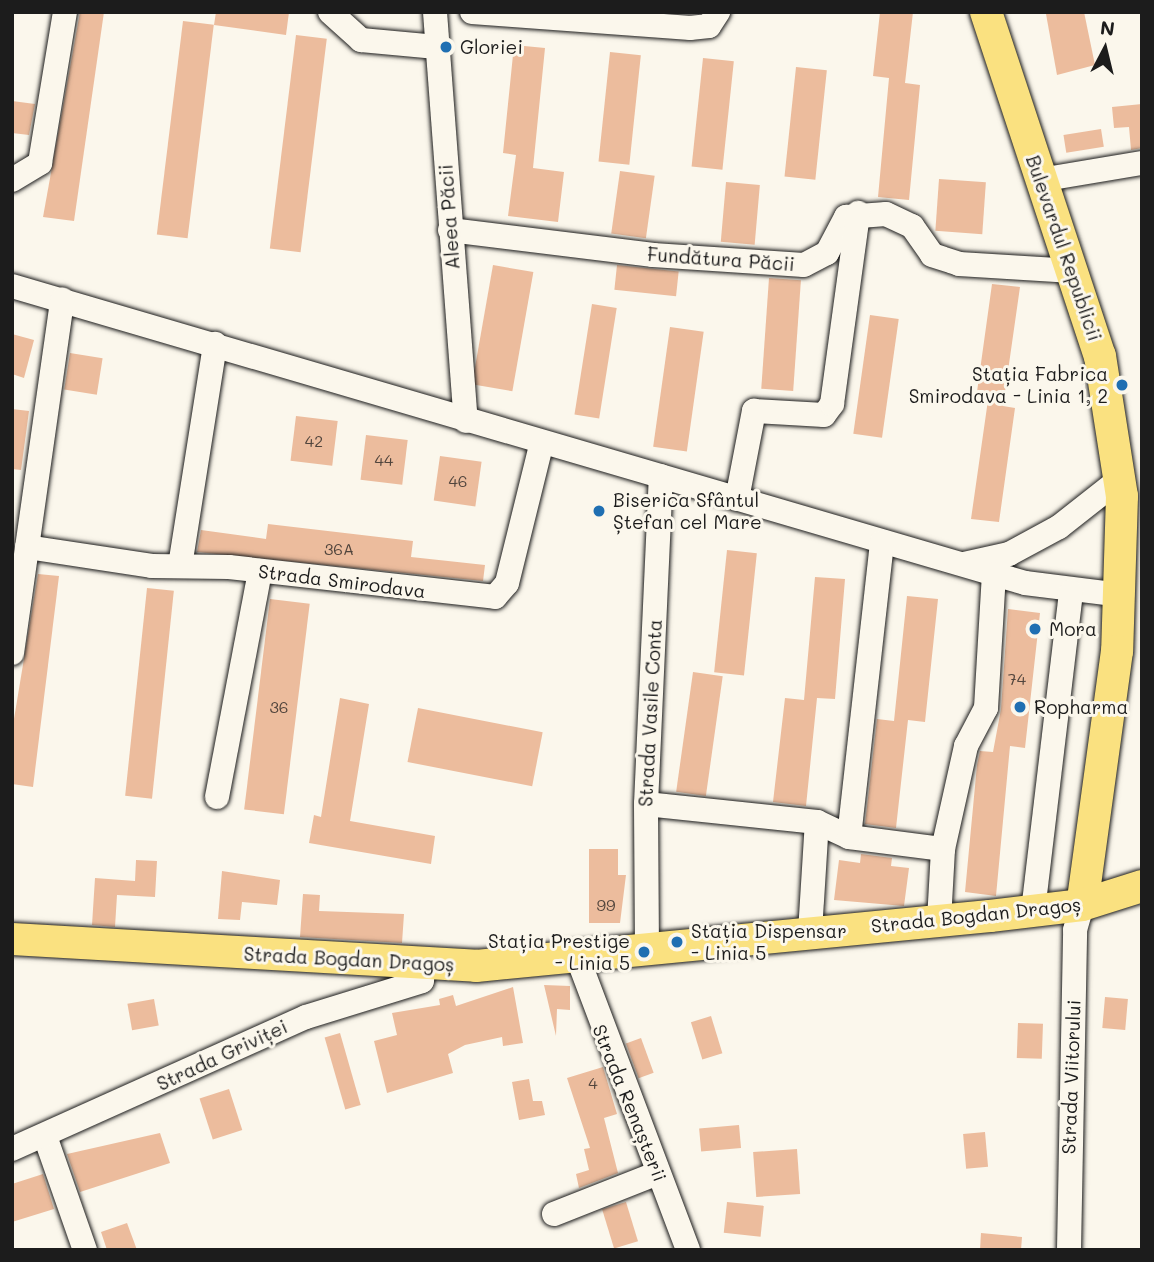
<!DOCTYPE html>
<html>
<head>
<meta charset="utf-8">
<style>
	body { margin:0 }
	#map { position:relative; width:1154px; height:1262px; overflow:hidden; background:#fbf7ec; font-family:Mali,sans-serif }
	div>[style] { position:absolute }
	.building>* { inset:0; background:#ecbc9d; transform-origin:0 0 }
	.roads { filter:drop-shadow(0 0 2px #1c1c1c) drop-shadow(0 0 2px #1c1c1c) }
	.minor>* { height:24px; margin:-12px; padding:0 12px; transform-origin:12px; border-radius:12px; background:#fbf7ec }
	.major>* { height:32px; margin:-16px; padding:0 16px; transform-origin:16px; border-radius:16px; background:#fae180 }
	.dots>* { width:19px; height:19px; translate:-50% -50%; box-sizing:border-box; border:4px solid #fbf7ec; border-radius:50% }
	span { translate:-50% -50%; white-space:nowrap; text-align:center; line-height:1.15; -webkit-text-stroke:6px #fbf7ec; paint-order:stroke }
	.number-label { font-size:16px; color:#50443c }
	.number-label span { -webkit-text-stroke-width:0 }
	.poi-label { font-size:19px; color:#1c1c1c }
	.left { translate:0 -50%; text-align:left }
	.right { translate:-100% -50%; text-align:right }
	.street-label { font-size:19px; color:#1c1c1c }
	.frame { position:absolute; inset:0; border:14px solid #1c1c1c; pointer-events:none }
	.north { position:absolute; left:1070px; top:14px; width:70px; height:70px; -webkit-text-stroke:5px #fbf7ec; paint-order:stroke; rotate:7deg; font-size:19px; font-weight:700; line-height:28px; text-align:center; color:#1c1c1c }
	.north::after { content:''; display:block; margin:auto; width:24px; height:32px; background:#1c1c1c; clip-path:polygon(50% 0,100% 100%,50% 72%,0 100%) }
</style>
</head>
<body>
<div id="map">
	<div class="building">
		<div style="clip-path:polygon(80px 12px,104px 12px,74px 221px,43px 217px)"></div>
		<div style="clip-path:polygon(216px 12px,289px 12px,286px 35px,214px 25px)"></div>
		<div style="clip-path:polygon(880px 12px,913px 12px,905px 83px,920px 85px,909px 200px,878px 197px,889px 78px,873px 76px)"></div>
		<div style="clip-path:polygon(1084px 12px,1095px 65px,1057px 75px,1046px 14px)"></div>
		<div style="left:183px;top:21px;width:31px;height:215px;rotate:7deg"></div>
		<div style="left:296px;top:35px;width:31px;height:215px;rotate:7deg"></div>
		<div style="clip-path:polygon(514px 45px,545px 48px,533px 168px,564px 172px,558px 222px,508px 216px,516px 155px,503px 153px)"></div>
		<div style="left:610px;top:52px;width:31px;height:110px;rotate:6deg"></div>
		<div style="left:703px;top:58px;width:31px;height:109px;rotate:6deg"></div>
		<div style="left:796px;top:67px;width:31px;height:110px;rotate:6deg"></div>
		<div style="clip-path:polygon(12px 101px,35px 104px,29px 135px,12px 133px)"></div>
		<div style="clip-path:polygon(1142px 104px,1142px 148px,1131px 150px,1129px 127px,1114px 128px,1112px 107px)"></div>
		<div style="left:1101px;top:129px;width:18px;height:38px;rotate:81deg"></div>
		<div style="left:620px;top:171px;width:35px;height:63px;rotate:8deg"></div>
		<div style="left:939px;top:179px;width:47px;height:52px;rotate:4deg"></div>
		<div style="left:726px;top:182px;width:34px;height:60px;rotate:5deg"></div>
		<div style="left:493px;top:265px;width:41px;height:121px;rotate:10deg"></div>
		<div style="left:617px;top:265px;width:62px;height:25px;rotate:6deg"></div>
		<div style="left:769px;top:278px;width:32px;height:111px;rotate:4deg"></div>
		<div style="clip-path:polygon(992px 284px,1020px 287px,1003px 406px,1015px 408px,999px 522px,971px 519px,988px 400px,976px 399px)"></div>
		<div style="left:592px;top:304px;width:25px;height:112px;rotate:9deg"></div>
		<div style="left:870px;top:315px;width:29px;height:120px;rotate:8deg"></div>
		<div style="left:670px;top:327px;width:34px;height:121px;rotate:8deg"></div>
		<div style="clip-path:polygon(12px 334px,34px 340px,24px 378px,12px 374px)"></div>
		<div style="left:70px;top:353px;width:33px;height:37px;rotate:9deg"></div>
		<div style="clip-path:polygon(12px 409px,29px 411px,21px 470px,12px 469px)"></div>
		<div style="left:296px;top:416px;width:42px;height:45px;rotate:7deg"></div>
		<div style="left:366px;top:435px;width:42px;height:45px;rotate:7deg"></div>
		<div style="left:440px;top:456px;width:42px;height:45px;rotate:8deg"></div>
		<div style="clip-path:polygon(268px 524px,413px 541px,411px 557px,485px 565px,483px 581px,197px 552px,201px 530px,266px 539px)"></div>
		<div style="left:727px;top:550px;width:30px;height:123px;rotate:6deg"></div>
		<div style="clip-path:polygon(38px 574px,59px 576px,33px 787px,12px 784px,12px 731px)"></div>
		<div style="clip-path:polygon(815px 577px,845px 579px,835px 699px,817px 698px,806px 806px,773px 802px,785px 698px,804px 700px)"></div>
		<div style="left:147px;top:588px;width:27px;height:209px;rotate:6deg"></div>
		<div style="clip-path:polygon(907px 596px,938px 599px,925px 722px,908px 720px,896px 828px,865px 824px,877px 719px,894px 721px)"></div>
		<div style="left:270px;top:599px;width:40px;height:212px;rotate:7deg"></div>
		<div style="clip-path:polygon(1008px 609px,1040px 613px,1025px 748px,1010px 746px,996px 896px,965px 892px,977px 765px,980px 751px,993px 752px,1001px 709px)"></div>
		<div style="left:693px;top:672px;width:30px;height:121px;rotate:8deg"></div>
		<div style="clip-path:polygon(340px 698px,369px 704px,350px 821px,435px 836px,431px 864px,309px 843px,314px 815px,321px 817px)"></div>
		<div style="left:418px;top:708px;width:127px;height:55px;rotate:11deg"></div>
		<div style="clip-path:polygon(589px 849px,618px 849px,618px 875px,626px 875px,620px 923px,589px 923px)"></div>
		<div style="clip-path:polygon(861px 854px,892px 858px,891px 866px,909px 868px,904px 906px,834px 900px,839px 860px,860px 863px)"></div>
		<div style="clip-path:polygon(136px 860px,157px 861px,155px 897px,117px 895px,115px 927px,92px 925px,95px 878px,135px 881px)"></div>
		<div style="clip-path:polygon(222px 871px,280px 880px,277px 905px,242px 902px,240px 920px,218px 919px)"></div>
		<div style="clip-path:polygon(303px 894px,320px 895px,319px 911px,404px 914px,402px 943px,300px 937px)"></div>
		<div style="clip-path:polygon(544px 985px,570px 986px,570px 1010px,557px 1009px,556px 1036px)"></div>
		<div style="clip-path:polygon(513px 987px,523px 1043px,503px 1046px,502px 1037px,465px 1045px,448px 1054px,453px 1073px,387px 1093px,374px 1041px,397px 1035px,392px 1013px,440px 1005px,439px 999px,453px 995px,456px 1006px)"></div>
		<div style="left:1105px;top:997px;width:23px;height:31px;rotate:5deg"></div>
		<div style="left:154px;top:999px;width:27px;height:27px;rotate:80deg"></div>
		<div style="left:711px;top:1016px;width:39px;height:21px;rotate:73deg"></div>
		<div style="left:1018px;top:1023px;width:25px;height:35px;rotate:2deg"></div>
		<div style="left:340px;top:1033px;width:75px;height:16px;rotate:74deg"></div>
		<div style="left:641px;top:1038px;width:37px;height:16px;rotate:70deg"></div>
		<div style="clip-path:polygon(603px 1067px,617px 1114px,604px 1118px,618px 1173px,579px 1188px,576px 1174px,589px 1170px,584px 1149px,590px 1148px,567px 1078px)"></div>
		<div style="clip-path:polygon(529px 1079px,533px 1101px,542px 1101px,545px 1115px,519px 1120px,512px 1082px)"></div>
		<div style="left:229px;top:1089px;width:43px;height:31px;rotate:72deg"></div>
		<div style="left:739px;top:1125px;width:23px;height:40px;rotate:85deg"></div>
		<div style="left:985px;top:1132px;width:35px;height:22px;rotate:85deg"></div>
		<div style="clip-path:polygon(160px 1133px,170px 1163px,80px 1192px,67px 1154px)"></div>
		<div style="left:797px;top:1149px;width:45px;height:44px;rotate:86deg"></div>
		<div style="clip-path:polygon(43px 1174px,54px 1209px,12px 1222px,12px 1184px)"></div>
		<div style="left:626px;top:1202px;width:41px;height:25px;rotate:73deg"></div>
		<div style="left:727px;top:1202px;width:37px;height:31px;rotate:6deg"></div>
		<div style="clip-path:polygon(127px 1223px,137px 1250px,107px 1250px,101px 1232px)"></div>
		<div style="clip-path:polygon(981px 1233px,1022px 1237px,1021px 1250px,980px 1250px)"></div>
	</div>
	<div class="roads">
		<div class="minor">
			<div style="left:330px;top:12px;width:42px;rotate:42.1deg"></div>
			<div style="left:361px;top:40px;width:76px;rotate:5.3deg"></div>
			<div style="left:435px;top:12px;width:410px;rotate:85.7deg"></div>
			<div style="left:472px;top:12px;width:219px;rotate:4.2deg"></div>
			<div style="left:690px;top:28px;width:19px;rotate:-6deg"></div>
			<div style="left:709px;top:26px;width:17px;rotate:-57deg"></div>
			<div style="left:12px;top:180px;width:33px;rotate:-31deg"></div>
			<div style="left:40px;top:163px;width:153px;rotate:-80.6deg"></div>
			<div style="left:1040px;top:180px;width:103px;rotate:-9.5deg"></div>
			<div style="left:450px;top:230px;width:205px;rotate:7deg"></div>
			<div style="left:653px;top:255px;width:151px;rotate:3.8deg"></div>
			<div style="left:804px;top:265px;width:26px;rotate:-28deg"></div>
			<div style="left:827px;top:253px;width:41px;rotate:-62.2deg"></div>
			<div style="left:846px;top:217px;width:40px;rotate:-4.3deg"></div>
			<div style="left:886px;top:214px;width:29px;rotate:25deg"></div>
			<div style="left:912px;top:226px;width:35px;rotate:55deg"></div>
			<div style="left:932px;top:255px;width:28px;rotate:18deg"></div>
			<div style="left:959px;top:264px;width:114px;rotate:3.5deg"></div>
			<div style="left:12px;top:286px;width:1056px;rotate:16.34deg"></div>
			<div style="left:1025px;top:583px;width:98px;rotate:7.1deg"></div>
			<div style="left:737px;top:499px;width:90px;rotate:-79.1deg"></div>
			<div style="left:754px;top:411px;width:70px;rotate:3.3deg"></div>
			<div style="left:824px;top:415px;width:14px;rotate:-54deg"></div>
			<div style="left:832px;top:404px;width:193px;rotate:-82.2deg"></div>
			<div style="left:27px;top:547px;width:126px;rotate:8.6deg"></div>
			<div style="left:152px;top:566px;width:77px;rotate:0.7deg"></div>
			<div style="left:229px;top:567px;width:268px;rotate:6.4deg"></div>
			<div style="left:495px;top:597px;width:18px;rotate:-49deg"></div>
			<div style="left:507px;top:583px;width:145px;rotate:-76.1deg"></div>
			<div style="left:964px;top:564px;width:46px;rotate:-12.5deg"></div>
			<div style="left:1009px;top:554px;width:57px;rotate:-28.4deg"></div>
			<div style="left:1059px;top:527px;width:78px;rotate:-38.2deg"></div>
			<div style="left:180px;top:566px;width:225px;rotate:-81deg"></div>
			<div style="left:12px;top:653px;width:357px;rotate:-81.9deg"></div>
			<div style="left:217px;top:797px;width:230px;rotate:-79.2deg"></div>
			<div style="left:646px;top:804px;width:172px;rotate:6deg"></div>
			<div style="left:817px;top:822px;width:35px;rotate:25deg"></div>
			<div style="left:849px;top:837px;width:95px;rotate:7.3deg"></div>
			<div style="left:849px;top:837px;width:297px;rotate:-83.6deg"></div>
			<div style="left:1033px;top:911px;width:321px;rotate:-83.2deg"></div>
			<div style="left:939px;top:921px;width:72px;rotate:-86.8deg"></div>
			<div style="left:943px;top:849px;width:106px;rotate:-77.4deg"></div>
			<div style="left:966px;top:746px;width:43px;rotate:-62.2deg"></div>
			<div style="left:986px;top:708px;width:134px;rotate:-86.6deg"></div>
			<div style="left:810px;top:932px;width:110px;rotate:-86.4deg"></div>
			<div style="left:647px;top:949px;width:145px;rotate:-90.4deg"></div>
			<div style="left:646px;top:804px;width:328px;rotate:-87.4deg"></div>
			<div style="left:577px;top:956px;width:314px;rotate:69.3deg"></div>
			<div style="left:45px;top:1136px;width:121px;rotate:70.7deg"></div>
			<div style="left:12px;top:1149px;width:322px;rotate:-24.2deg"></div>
			<div style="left:306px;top:1017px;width:121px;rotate:-17.2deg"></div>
			<div style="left:422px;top:981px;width:16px;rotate:-86deg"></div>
			<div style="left:554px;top:1214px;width:112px;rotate:-21.5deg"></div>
			<div style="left:1069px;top:1250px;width:320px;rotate:-88.9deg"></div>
			<div style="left:1075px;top:930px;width:26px;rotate:-74deg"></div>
		</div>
		<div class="major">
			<div style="left:986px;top:12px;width:362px;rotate:71.7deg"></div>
			<div style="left:1100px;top:356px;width:142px;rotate:81.1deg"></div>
			<div style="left:1122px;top:496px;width:155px;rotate:91.8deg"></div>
			<div style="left:1117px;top:651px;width:256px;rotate:97.8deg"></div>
			<div style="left:12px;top:939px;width:465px;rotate:3.3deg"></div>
			<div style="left:476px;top:966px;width:516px;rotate:-5.56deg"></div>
			<div style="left:990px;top:916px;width:93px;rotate:-6.8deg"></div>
			<div style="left:1082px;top:905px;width:63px;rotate:-17.6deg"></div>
		</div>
	</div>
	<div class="dots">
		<div style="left:446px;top:47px;background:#1f6fb2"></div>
		<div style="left:1122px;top:385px;background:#1f6fb2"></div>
		<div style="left:599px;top:511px;background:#1f6fb2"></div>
		<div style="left:1035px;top:629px;background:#1f6fb2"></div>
		<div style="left:1020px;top:707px;background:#1f6fb2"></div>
		<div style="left:677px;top:942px;background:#1f6fb2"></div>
		<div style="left:644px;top:952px;background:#1f6fb2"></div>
	</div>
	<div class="number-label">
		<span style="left:314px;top:441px">42</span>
		<span style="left:384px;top:460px">44</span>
		<span style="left:458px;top:481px">46</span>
		<span style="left:339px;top:549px">36A</span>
		<span style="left:1017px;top:679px">74</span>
		<span style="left:279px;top:707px">36</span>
		<span style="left:606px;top:905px">99</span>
		<span style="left:593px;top:1083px">4</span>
	</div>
	<div class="poi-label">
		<span class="left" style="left:460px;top:47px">Gloriei</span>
		<span class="right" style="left:1108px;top:385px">Stația Fabrica<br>Smirodava - Linia 1, 2</span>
		<span class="left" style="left:613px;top:511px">Biserica Sfântul<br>Ștefan cel Mare</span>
		<span class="left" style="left:1049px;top:629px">Mora</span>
		<span class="left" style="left:1034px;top:707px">Ropharma</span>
		<span class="left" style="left:691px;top:942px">Stația Dispensar<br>- Linia 5</span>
		<span class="right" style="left:630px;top:952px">Stația Prestige<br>- Linia 5</span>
	</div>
	<div class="street-label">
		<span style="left:449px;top:217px;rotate:-94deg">Aleea Păcii</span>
		<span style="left:1064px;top:248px;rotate:71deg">Bulevardul Republicii</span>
		<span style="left:721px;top:259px;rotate:4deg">Fundătura Păcii</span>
		<span style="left:342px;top:581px;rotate:7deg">Strada Smirodava</span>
		<span style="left:650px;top:713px;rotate:-87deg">Strada Vasile Conta</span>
		<span style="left:976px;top:915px;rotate:-6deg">Strada Bogdan Dragoș</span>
		<span style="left:349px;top:959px;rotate:3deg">Strada Bogdan Dragoș</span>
		<span style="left:222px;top:1055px;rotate:-25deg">Strada Griviței</span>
		<span style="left:1071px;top:1077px;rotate:-88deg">Strada Viitorului</span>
		<span style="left:630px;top:1103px;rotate:68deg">Strada Renașterii</span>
	</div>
	<div class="frame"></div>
	<div class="north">N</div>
</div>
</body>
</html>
